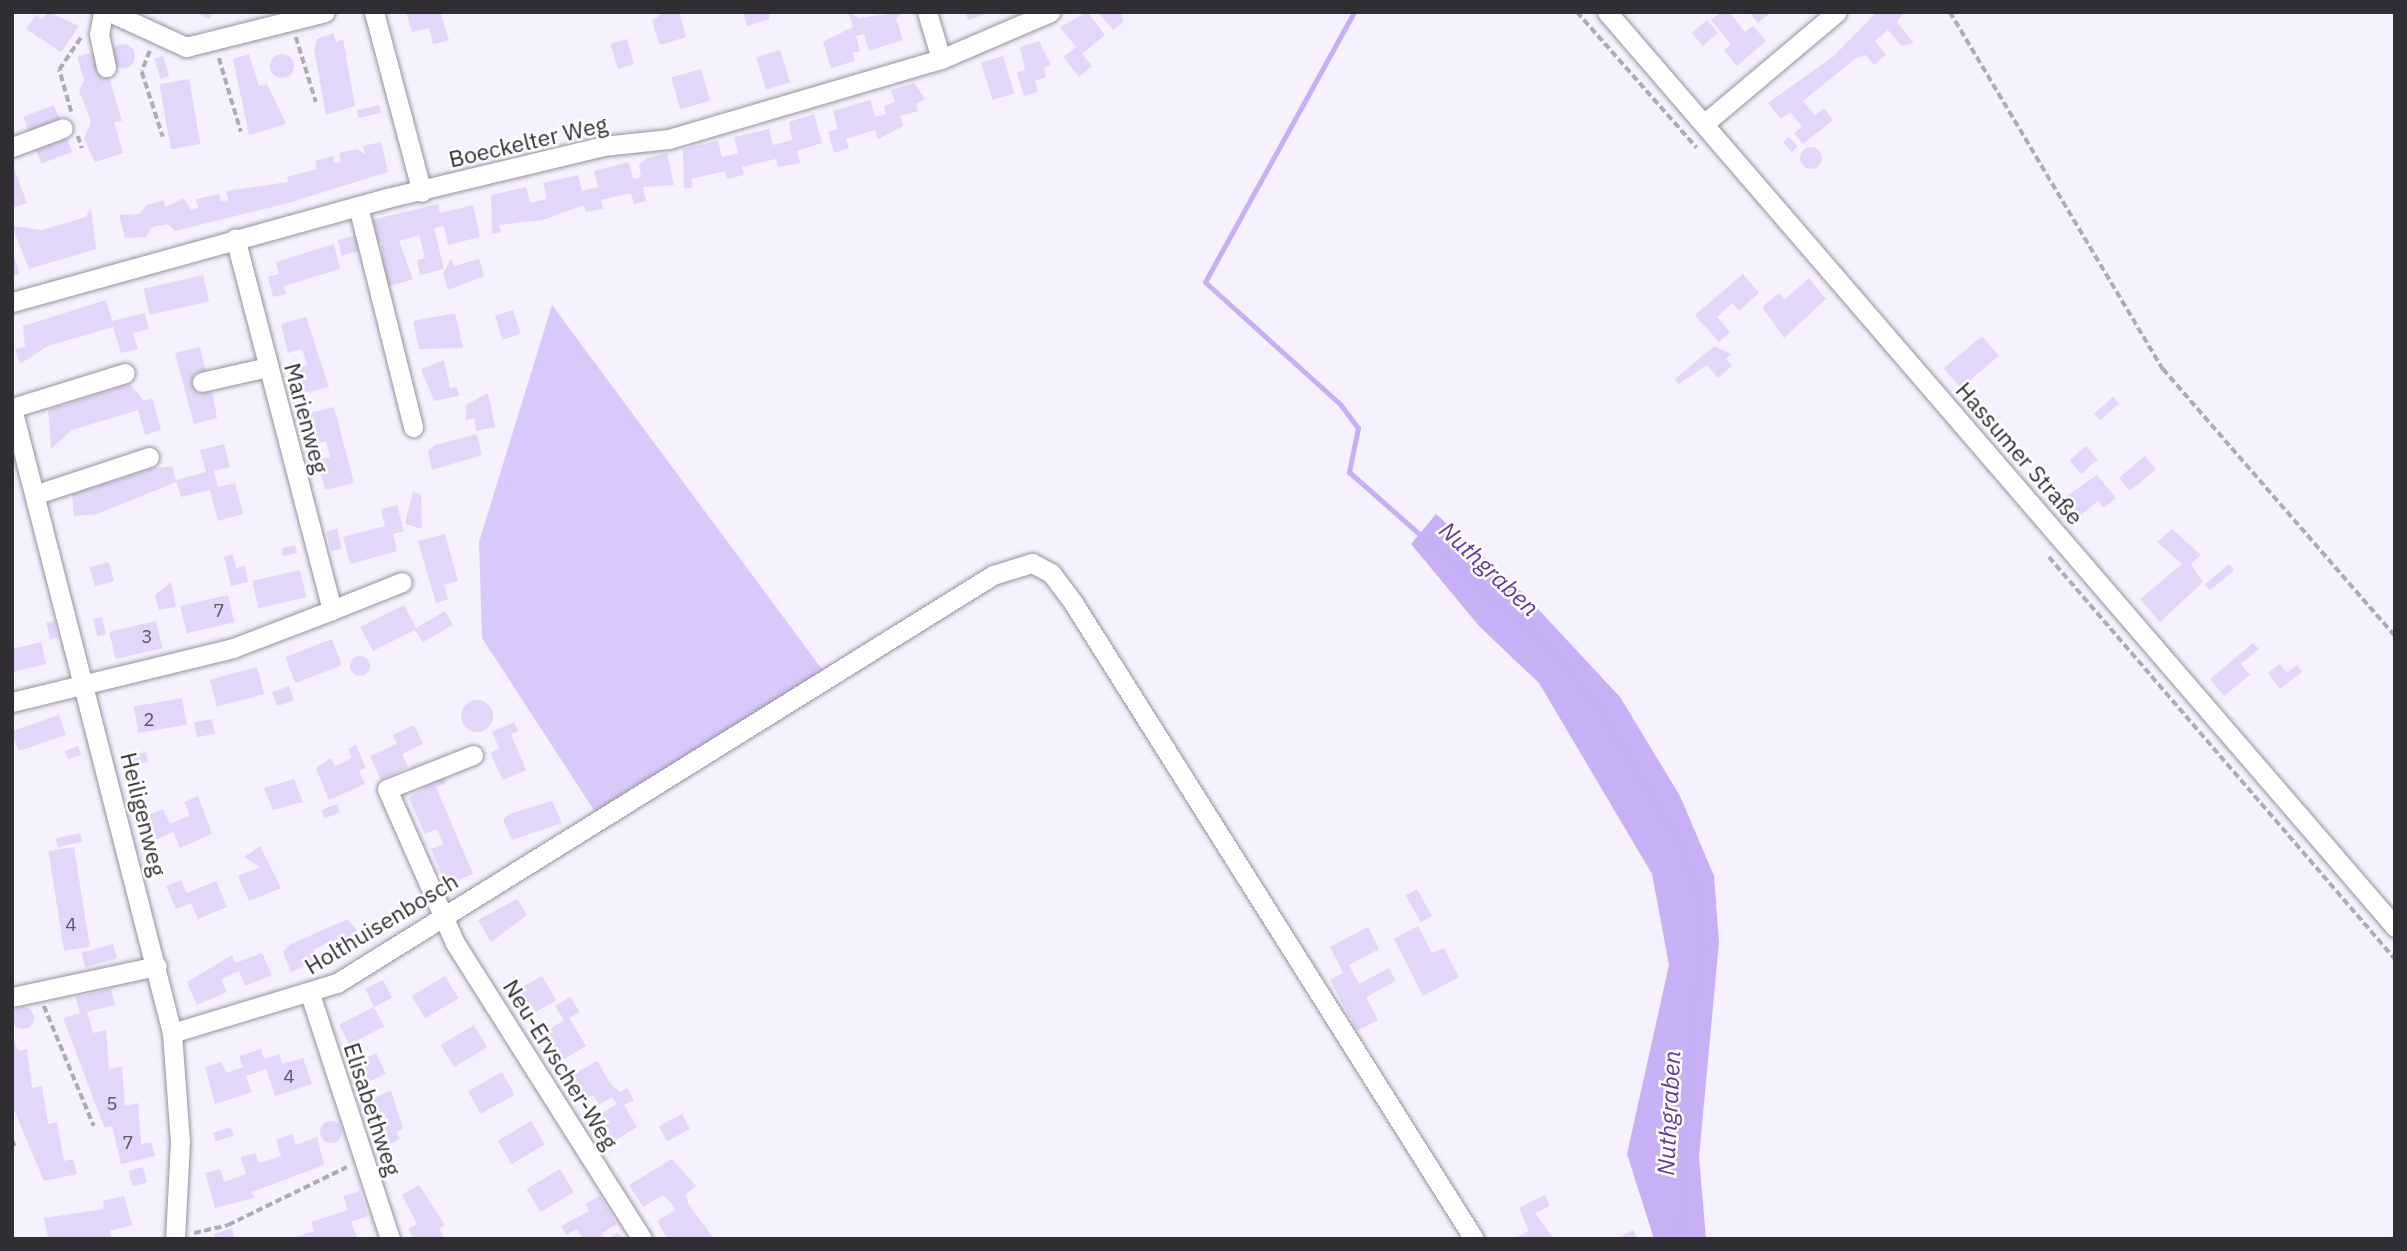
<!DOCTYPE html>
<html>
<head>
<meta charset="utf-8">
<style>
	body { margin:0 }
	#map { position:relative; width:2407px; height:1251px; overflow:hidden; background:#f5f1fe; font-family:"IBM Plex Sans",sans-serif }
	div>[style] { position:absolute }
	.green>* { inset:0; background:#d9c9fb }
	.forest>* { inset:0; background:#c8b0f6 }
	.stream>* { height:5px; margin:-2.5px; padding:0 2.5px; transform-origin:2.5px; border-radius:2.5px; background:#c6aff4 }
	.building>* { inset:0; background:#e2d7fa; transform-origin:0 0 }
	.round { border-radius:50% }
	.path>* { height:3.5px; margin-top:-1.75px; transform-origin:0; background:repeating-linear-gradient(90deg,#aeabb5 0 7px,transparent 0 10.5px) }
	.roads { filter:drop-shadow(0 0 2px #95919d) drop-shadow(0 0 2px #95919d) }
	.minor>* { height:19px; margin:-9.5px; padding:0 9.5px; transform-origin:9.5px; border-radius:9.5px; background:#fff }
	span { translate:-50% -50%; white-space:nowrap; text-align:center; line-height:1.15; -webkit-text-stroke:5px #fff; paint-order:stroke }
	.number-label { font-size:19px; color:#5c5865 }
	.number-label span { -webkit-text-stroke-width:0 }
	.street-label { font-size:23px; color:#302e33 }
	.water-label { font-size:24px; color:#63399b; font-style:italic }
	.frame { position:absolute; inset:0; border:14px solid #302e33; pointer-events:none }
</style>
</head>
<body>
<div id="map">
	<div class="green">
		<div style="clip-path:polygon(552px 305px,827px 676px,601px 821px,482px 638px,479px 542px)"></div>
	</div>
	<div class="forest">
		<div style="clip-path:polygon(1436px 514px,1526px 596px,1620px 697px,1680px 796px,1714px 876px,1719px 942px,1699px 1157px,1706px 1239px,1654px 1239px,1627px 1154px,1669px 965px,1652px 874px,1539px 683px,1479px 626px,1411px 544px)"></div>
	</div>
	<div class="stream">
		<div style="left:1354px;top:12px;width:308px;rotate:118.9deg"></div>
		<div style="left:1205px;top:282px;width:182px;rotate:42.1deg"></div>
		<div style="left:1340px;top:404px;width:30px;rotate:53deg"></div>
		<div style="left:1358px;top:428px;width:45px;rotate:101.6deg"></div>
		<div style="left:1349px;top:472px;width:271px;rotate:41.4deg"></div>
		<div style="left:1552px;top:651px;width:76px;rotate:50.9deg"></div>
		<div style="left:1600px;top:710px;width:153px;rotate:59.4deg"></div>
		<div style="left:1678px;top:842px;width:52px;rotate:68.4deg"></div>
		<div style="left:1697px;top:890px;width:60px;rotate:84.3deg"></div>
		<div style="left:1703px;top:950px;width:47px;rotate:101.1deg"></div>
		<div style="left:1694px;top:996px;width:243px;rotate:93.5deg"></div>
	</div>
	<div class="building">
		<div style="clip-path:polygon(48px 12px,79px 26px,61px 52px,26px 29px,36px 15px,42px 19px)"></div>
		<div style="clip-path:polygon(195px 12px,213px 12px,209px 19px)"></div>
		<div style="clip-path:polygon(406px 12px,440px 12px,449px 40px,433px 44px,429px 28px,412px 32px)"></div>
		<div style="clip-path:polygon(664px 12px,679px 12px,686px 37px,660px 45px,652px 21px)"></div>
		<div style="clip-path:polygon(743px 12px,768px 12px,770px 19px,747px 26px)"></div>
		<div style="clip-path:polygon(848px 12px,859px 18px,903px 12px,896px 18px,903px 40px,869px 51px,864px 34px,856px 36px,860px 51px,852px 53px,855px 61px,831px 68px,823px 42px,853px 27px)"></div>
		<div style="clip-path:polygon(965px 12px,992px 12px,968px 20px)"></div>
		<div style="clip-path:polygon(1087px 12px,1105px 35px,1082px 54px,1092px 66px,1079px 77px,1063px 57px,1076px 47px,1060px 27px)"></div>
		<div style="clip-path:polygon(1098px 12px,1122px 12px,1123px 22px,1113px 30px)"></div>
		<div style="clip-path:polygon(1721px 12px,1729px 12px,1745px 32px,1753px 26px,1766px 41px,1737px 66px,1724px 50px,1731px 44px,1711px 20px)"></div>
		<div style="clip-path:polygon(1749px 12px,1767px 12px,1769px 14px,1758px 23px)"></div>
		<div style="clip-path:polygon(1904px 12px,1897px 22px,1914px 43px,1902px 46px,1888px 30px,1875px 41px,1886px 55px,1874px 65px,1866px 55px,1856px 58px,1803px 101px,1815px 115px,1824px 108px,1833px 120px,1803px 144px,1794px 133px,1802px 127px,1790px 112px,1781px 119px,1768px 103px,1834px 56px,1875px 14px)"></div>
		<div style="left:1707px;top:20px;width:17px;height:20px;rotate:50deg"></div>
		<div style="clip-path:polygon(333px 33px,336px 42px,343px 39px,355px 106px,326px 115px,314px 49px,317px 39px)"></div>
		<div style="left:627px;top:39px;width:26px;height:17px;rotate:74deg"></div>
		<div style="clip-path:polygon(1039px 41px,1051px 65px,1044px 68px,1046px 77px,1035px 81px,1038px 92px,1024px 96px,1017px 73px,1025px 70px,1020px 47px)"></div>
		<div class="round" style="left:111px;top:44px;width:24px;height:24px"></div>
		<div style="left:780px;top:50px;width:34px;height:25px;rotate:73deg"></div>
		<div style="clip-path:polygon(94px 52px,101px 76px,108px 74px,122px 121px,114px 122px,123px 153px,95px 162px,84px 139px,91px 121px,79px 91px,84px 80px,77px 57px)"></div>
		<div style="clip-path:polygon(249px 54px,259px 86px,267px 84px,286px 124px,249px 135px,233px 59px)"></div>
		<div class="round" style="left:270px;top:54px;width:24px;height:24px"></div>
		<div style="left:163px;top:56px;width:21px;height:9px;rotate:73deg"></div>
		<div style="left:1003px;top:56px;width:39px;height:23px;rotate:73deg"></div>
		<div style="left:701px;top:69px;width:33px;height:31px;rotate:74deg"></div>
		<div style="left:189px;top:79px;width:66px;height:30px;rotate:80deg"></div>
		<div style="clip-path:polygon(914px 83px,925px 99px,916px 104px,918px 111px,900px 116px,903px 126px,878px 139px,875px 130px,846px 139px,849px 148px,834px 153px,828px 132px,838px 129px,833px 111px,870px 100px,875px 117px,886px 114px,884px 106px,895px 102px,891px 90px)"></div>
		<div style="left:54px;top:105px;width:17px;height:33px;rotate:69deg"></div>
		<div style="left:379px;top:105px;width:8px;height:23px;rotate:76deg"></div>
		<div style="clip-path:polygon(814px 114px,822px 143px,797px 151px,800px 163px,778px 167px,776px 159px,742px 167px,744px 175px,727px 179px,725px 171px,691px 179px,693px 187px,684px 189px,683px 149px,718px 141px,722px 157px,738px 153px,734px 137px,769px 129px,773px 145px,781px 143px,792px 140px,789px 122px)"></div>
		<div style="left:66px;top:136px;width:17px;height:33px;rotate:69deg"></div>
		<div style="left:1789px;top:137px;width:13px;height:8px;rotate:48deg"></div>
		<div style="clip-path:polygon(381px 142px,388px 172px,285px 204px,175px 231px,168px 224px,152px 227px,146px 237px,125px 238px,119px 215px,139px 214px,147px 205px,164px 200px,165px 207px,184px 198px,191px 210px,198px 208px,196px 199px,219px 194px,221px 202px,228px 200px,226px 191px,288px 182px,287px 177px,317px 169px,315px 161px,333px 156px,334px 163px,341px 162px,339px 153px,357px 149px,365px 154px,363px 146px)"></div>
		<div class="round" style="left:1800px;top:147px;width:22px;height:22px"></div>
		<div style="clip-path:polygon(667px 153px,674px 185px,643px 187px,646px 201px,634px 204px,631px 193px,601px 200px,603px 209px,586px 212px,584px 205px,543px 220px,499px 225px,501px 232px,492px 234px,491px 195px,526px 187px,530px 203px,547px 199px,543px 183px,578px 175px,582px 191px,598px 187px,594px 171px,629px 162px,633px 179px,641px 177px,639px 165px,647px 158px)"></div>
		<div style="clip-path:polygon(12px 163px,27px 203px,12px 208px)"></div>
		<div style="clip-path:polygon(438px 204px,440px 213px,473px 205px,480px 237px,448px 245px,444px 226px,434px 228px,444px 269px,420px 275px,417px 260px,425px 258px,419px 235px,399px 241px,413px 279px,384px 288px,381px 242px,373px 244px,367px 221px)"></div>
		<div style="clip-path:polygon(91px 208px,96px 249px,29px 269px,12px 226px,42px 230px,86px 217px)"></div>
		<div style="left:362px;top:234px;width:16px;height:25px;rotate:76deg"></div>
		<div style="clip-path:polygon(334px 244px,340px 269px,284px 286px,286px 294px,273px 297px,268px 277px,279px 274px,276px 262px)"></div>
		<div style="clip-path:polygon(15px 258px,19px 274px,12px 276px,12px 259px)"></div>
		<div style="clip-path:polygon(451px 258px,454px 266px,479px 259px,484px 276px,448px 290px,443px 274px)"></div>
		<div style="clip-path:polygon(1743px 274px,1759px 293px,1739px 311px,1732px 303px,1717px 317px,1730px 332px,1719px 342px,1695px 315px)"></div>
		<div style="left:203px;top:275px;width:27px;height:61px;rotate:77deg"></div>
		<div style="clip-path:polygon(1809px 278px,1826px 299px,1784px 338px,1762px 307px,1779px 293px,1785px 299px)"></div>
		<div style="clip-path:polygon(106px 300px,112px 321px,145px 313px,149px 329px,133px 333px,138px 349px,121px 353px,113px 327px,48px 346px,20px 364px,15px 349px,25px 347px,23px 326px)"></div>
		<div style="left:513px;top:310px;width:25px;height:19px;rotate:72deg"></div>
		<div style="clip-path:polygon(455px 313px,463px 348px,419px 349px,413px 321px)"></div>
		<div style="clip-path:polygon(306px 317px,329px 387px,301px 394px,294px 368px,307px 365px,302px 349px,288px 353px,281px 324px)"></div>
		<div style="left:1982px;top:336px;width:26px;height:50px;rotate:50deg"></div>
		<div style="clip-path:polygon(1714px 346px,1731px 354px,1726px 359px,1732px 366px,1718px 378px,1707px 365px,1679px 384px,1675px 379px)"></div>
		<div style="clip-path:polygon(200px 347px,206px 373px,194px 375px,198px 393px,212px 389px,217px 418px,194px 424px,175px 353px)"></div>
		<div style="clip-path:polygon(444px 360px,450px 388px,457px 387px,459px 396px,434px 401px,421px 369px)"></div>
		<div style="clip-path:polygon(130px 384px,144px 401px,152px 398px,161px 430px,145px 435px,138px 410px,72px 430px,51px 449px,48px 410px)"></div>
		<div style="clip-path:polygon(488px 393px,495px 427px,476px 431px,474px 418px,466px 420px,466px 405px)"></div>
		<div style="left:2113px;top:397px;width:9px;height:25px;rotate:49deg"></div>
		<div style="clip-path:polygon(334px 407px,354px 483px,325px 490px,317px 460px,330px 457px,326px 441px,313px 444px,305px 414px)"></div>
		<div style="clip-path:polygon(477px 434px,482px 455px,432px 470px,428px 451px,435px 445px)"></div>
		<div style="clip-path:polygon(224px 444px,230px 467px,214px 471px,218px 487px,235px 483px,243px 514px,218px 521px,210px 490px,181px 497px,176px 482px,97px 514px,74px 516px,72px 494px,155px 468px,172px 466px,176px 480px,206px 472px,200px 450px)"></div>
		<div style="left:2086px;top:446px;width:18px;height:22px;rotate:49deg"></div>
		<div style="left:2145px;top:456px;width:17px;height:34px;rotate:50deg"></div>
		<div style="clip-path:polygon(2097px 475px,2116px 498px,2104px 508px,2098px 501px,2074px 521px,2058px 502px)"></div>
		<div style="clip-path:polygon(413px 492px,421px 494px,422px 529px,405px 524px)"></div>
		<div style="clip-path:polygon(397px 505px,404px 531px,393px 534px,397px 551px,350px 564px,343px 537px,385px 526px,381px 509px)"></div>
		<div style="left:337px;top:529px;width:20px;height:11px;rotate:75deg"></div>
		<div style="clip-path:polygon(2172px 529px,2201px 555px,2191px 564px,2203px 582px,2160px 622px,2140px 599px,2182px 564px,2157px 542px)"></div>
		<div style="clip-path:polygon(445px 534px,458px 581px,444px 585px,448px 599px,436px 603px,418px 541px)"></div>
		<div style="left:295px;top:545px;width:8px;height:14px;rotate:76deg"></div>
		<div style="clip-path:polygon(233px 554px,236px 568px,245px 566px,248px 582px,231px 586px,224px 557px)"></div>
		<div style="left:109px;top:562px;width:20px;height:20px;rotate:75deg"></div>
		<div style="left:2229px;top:564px;width:8px;height:32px;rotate:50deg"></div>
		<div style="left:300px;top:570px;width:28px;height:49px;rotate:77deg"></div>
		<div style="clip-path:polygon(171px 582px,176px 607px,159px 610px,155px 595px)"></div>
		<div style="left:228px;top:595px;width:28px;height:49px;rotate:77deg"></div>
		<div style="clip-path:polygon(404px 605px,416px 628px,445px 611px,453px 625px,423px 642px,415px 630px,373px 651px,360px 627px)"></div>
		<div style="left:102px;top:617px;width:18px;height:9px;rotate:77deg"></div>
		<div style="left:54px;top:621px;width:17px;height:8px;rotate:77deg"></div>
		<div style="left:156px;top:621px;width:28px;height:48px;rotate:77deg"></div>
		<div style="left:332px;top:639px;width:28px;height:50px;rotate:69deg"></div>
		<div style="clip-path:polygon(41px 642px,46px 664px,12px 672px,12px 649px)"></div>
		<div style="clip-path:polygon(2253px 643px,2259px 649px,2241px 664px,2250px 675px,2224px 696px,2210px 679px)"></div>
		<div class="round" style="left:350px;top:656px;width:20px;height:20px"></div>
		<div style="clip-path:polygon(2280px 664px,2287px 673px,2297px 665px,2302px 672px,2280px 689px,2268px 673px)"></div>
		<div style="left:257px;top:667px;width:28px;height:49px;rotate:75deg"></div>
		<div style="left:289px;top:686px;width:15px;height:18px;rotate:70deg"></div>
		<div style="left:182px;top:698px;width:27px;height:49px;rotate:80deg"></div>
		<div class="round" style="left:461px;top:700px;width:32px;height:32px"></div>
		<div style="left:59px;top:715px;width:21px;height:50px;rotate:71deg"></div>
		<div style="left:212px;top:719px;width:15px;height:18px;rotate:79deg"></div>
		<div style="clip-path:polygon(514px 722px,518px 731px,511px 734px,526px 770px,503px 780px,490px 753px,499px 748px,492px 732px)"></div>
		<div style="clip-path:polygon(414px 725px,423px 744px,402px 754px,408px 767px,381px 780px,370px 756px,397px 744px,393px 735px)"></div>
		<div style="clip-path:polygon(356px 745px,366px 768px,359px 771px,365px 784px,329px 800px,316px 768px,331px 758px,335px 766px,352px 758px,348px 749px)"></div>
		<div style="left:78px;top:746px;width:9px;height:14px;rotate:69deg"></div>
		<div style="clip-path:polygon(146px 752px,148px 762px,134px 764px,133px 755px)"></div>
		<div style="clip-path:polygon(443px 775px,446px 783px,436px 787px,473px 874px,446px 885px,431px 849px,443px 844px,440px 836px,437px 829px,425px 834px,409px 798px)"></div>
		<div style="clip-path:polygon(294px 779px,303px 802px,273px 810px,264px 788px)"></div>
		<div style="clip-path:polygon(198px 796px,212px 834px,180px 848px,173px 832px,157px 839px,147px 816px,163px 809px,170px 824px,190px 815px,184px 802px)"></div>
		<div style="clip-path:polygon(552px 801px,562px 823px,512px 840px,503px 820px,509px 814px)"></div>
		<div style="left:337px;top:804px;width:9px;height:17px;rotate:69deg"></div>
		<div style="left:80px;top:833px;width:9px;height:25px;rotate:77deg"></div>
		<div style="clip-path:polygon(260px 846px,281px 888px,249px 901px,238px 876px,260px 867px,244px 857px)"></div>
		<div style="left:74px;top:847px;width:101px;height:26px;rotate:81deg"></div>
		<div style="clip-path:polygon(181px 880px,187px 893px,216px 881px,227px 907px,198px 919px,191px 903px,176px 909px,166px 886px)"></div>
		<div style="left:1417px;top:889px;width:31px;height:13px;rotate:61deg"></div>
		<div style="clip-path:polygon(517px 899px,527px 915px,491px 942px,478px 920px)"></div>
		<div style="clip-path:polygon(348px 919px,366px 942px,336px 954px,331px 942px,314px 949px,318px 960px,291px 972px,283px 952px,291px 944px)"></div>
		<div style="clip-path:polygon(1418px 926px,1432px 953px,1444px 948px,1459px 977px,1423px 996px,1394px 939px)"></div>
		<div style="clip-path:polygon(1368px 927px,1379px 949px,1349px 965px,1359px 984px,1389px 968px,1396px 981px,1366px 997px,1378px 1020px,1357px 1031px,1330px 980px,1343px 973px,1330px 947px)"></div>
		<div style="left:113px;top:944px;width:15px;height:33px;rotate:74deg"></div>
		<div style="clip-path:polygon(262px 953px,272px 975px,245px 986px,239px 971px,221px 979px,227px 992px,197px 1005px,187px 982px,232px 955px,235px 963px)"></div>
		<div style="left:445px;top:976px;width:26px;height:39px;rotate:59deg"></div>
		<div style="left:542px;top:976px;width:28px;height:28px;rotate:60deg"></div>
		<div style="left:383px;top:980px;width:20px;height:20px;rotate:63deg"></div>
		<div style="clip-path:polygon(111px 989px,115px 1005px,87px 1012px,93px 1033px,106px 1030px,109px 1069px,122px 1066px,125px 1106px,138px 1103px,141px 1144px,151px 1142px,155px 1156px,121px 1164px,112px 1126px,104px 1127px,63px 1018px,80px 1013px,76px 997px)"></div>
		<div style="clip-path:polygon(570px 997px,580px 1012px,569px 1018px,586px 1046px,561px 1061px,544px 1033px,564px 1020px,555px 1006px)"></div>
		<div style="left:374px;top:1007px;width:22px;height:39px;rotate:63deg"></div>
		<div class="round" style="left:12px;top:1007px;width:22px;height:22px"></div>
		<div style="left:474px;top:1025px;width:26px;height:39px;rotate:59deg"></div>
		<div style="clip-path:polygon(12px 1033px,18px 1051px,27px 1049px,32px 1088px,42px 1086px,48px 1124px,57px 1122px,64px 1161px,73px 1159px,77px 1174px,44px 1181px,12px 1105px)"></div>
		<div style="clip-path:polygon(261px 1049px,264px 1059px,279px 1054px,282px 1064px,303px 1058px,312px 1084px,275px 1096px,266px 1069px,246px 1076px,252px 1092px,215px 1104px,205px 1067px,221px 1062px,227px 1073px,243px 1067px,239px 1056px)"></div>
		<div style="left:376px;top:1053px;width:23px;height:28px;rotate:65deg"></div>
		<div style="clip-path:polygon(597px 1061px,610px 1083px,620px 1092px,627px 1088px,634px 1100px,624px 1105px,637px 1127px,611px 1143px,596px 1117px,617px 1104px,612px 1097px,599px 1105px,593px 1095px,585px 1099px,570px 1076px)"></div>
		<div style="left:502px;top:1072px;width:26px;height:39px;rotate:61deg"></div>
		<div style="clip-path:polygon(391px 1090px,403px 1129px,396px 1132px,400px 1139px,385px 1147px,370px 1123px,368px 1101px)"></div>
		<div style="left:682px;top:1114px;width:17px;height:26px;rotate:62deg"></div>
		<div class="round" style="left:320px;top:1121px;width:22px;height:22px"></div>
		<div style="left:531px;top:1121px;width:27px;height:39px;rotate:59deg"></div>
		<div style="left:231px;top:1127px;width:9px;height:19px;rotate:72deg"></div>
		<div style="clip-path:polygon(292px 1134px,296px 1145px,317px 1137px,324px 1165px,252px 1192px,254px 1198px,215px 1208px,205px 1173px,220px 1169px,224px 1182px,246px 1174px,241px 1157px,255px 1153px,259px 1163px,281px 1156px,276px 1140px)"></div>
		<div style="clip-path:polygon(672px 1159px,696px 1186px,686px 1194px,688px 1203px,714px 1239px,668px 1239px,657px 1221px,675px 1210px,671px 1203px,663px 1195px,643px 1207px,629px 1185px)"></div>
		<div style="left:143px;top:1167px;width:16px;height:15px;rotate:76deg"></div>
		<div style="left:560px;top:1169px;width:27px;height:39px;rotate:59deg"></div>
		<div style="clip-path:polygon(419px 1185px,445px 1225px,439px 1229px,445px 1239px,414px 1239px,408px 1229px,417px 1224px,402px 1195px)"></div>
		<div style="clip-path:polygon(360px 1191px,368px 1216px,351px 1222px,357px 1237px,290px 1239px,314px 1231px,311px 1222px,348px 1210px,343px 1196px)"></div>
		<div style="clip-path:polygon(1545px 1195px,1550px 1206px,1535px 1213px,1554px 1239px,1513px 1239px,1529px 1231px,1519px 1208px)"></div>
		<div style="clip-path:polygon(124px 1196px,132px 1225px,110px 1231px,112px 1239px,48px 1237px,44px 1218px,104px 1209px,103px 1201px)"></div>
		<div style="clip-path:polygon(600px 1196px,617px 1224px,602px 1233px,605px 1239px,583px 1239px,577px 1229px,566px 1235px,561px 1226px,589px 1211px,585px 1204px)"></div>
		<div style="clip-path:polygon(232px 1228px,234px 1237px,215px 1239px,214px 1234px)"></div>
		<div style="clip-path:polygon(1633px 1230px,1638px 1239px,1615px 1239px)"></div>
		<div style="clip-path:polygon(617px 1233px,626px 1239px,607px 1239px)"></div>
	</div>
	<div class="path">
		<div style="left:1577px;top:12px;width:181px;rotate:48.6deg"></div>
		<div style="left:1950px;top:12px;width:416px;rotate:59.2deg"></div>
		<div style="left:2163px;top:369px;width:354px;rotate:49deg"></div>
		<div style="left:296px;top:37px;width:68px;rotate:72.9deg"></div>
		<div style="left:150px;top:51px;width:22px;rotate:111deg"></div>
		<div style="left:142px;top:72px;width:68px;rotate:72.1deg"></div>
		<div style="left:219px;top:58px;width:77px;rotate:73.4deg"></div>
		<div style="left:71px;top:112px;width:44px;rotate:-105.9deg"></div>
		<div style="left:59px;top:70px;width:40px;rotate:-56deg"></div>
		<div style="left:78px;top:136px;width:13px;rotate:72deg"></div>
		<div style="left:2049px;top:557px;width:530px;rotate:49.28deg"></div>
		<div style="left:44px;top:1006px;width:130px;rotate:67.4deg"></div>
		<div style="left:12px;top:1140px;width:7px;rotate:63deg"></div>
		<div style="left:194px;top:1233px;width:35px;rotate:-13deg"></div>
		<div style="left:228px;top:1225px;width:132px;rotate:-26deg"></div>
	</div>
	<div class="roads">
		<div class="minor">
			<div style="left:103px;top:12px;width:22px;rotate:100deg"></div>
			<div style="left:99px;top:34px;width:34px;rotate:78deg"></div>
			<div style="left:110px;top:12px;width:84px;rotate:24.7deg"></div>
			<div style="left:186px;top:47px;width:143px;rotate:-14.1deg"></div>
			<div style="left:374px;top:12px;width:186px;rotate:75.1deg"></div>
			<div style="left:927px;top:12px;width:49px;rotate:73.4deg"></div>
			<div style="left:1607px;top:12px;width:1208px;rotate:49.26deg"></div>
			<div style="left:1705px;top:123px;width:172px;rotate:-40.1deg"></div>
			<div style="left:12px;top:147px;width:54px;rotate:-20.4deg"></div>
			<div style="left:358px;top:206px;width:228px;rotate:76deg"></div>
			<div style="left:12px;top:302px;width:389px;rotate:-15.5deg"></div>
			<div style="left:387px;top:198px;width:222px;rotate:-13.5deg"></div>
			<div style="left:603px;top:146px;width:66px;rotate:-6.1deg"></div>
			<div style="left:669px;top:139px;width:284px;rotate:-16.4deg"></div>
			<div style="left:941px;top:59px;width:119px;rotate:-23.3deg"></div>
			<div style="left:202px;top:382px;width:68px;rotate:-12.8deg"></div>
			<div style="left:12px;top:408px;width:645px;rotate:75.64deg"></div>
			<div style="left:172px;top:1033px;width:108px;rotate:85.8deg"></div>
			<div style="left:180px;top:1141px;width:98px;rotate:92.9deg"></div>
			<div style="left:12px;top:408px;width:118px;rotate:-17.2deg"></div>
			<div style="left:37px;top:494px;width:118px;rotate:-18.3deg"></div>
			<div style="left:332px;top:610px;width:75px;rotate:-21.8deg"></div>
			<div style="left:12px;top:702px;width:228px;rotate:-13.7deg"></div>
			<div style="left:233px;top:648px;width:106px;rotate:-21deg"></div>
			<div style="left:332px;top:610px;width:384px;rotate:-104.6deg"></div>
			<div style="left:473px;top:755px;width:92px;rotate:158.4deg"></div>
			<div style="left:387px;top:789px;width:168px;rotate:66.2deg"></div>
			<div style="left:455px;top:943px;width:350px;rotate:57.7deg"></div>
			<div style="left:310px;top:994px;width:258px;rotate:71.9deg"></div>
			<div style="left:12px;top:997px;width:148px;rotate:-12.1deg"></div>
			<div style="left:172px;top:1033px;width:172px;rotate:-16.9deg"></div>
			<div style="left:337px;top:983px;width:773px;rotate:-31.88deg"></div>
			<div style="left:993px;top:575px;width:41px;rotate:-17.1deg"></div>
			<div style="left:1032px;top:563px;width:21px;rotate:28deg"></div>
			<div style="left:1051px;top:573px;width:39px;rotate:53deg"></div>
			<div style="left:1074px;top:604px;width:750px;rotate:57.79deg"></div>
		</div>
	</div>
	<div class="number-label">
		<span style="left:219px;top:611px">7</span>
		<span style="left:147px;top:637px">3</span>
		<span style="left:149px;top:720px">2</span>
		<span style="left:71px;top:925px">4</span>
		<span style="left:289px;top:1077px">4</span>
		<span style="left:112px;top:1104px">5</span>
		<span style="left:128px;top:1143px">7</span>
	</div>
	<div class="street-label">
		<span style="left:528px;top:141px;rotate:-13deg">Boeckelter Weg</span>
		<span style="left:307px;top:418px;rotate:75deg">Marienweg</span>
		<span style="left:2020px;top:453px;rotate:49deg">Hassumer Straße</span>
		<span style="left:144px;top:814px;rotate:76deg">Heiligenweg</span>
		<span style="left:381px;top:923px;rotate:-31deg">Holthuisenbosch</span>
		<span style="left:561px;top:1064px;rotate:58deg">Neu-Ervscher-Weg</span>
		<span style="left:373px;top:1109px;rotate:72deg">Elisabethweg</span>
	</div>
	<div class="water-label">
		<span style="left:1489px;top:569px;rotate:43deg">Nuthgraben</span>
		<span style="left:1669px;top:1113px;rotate:-87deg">Nuthgraben</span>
	</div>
	<div class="frame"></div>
</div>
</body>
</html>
